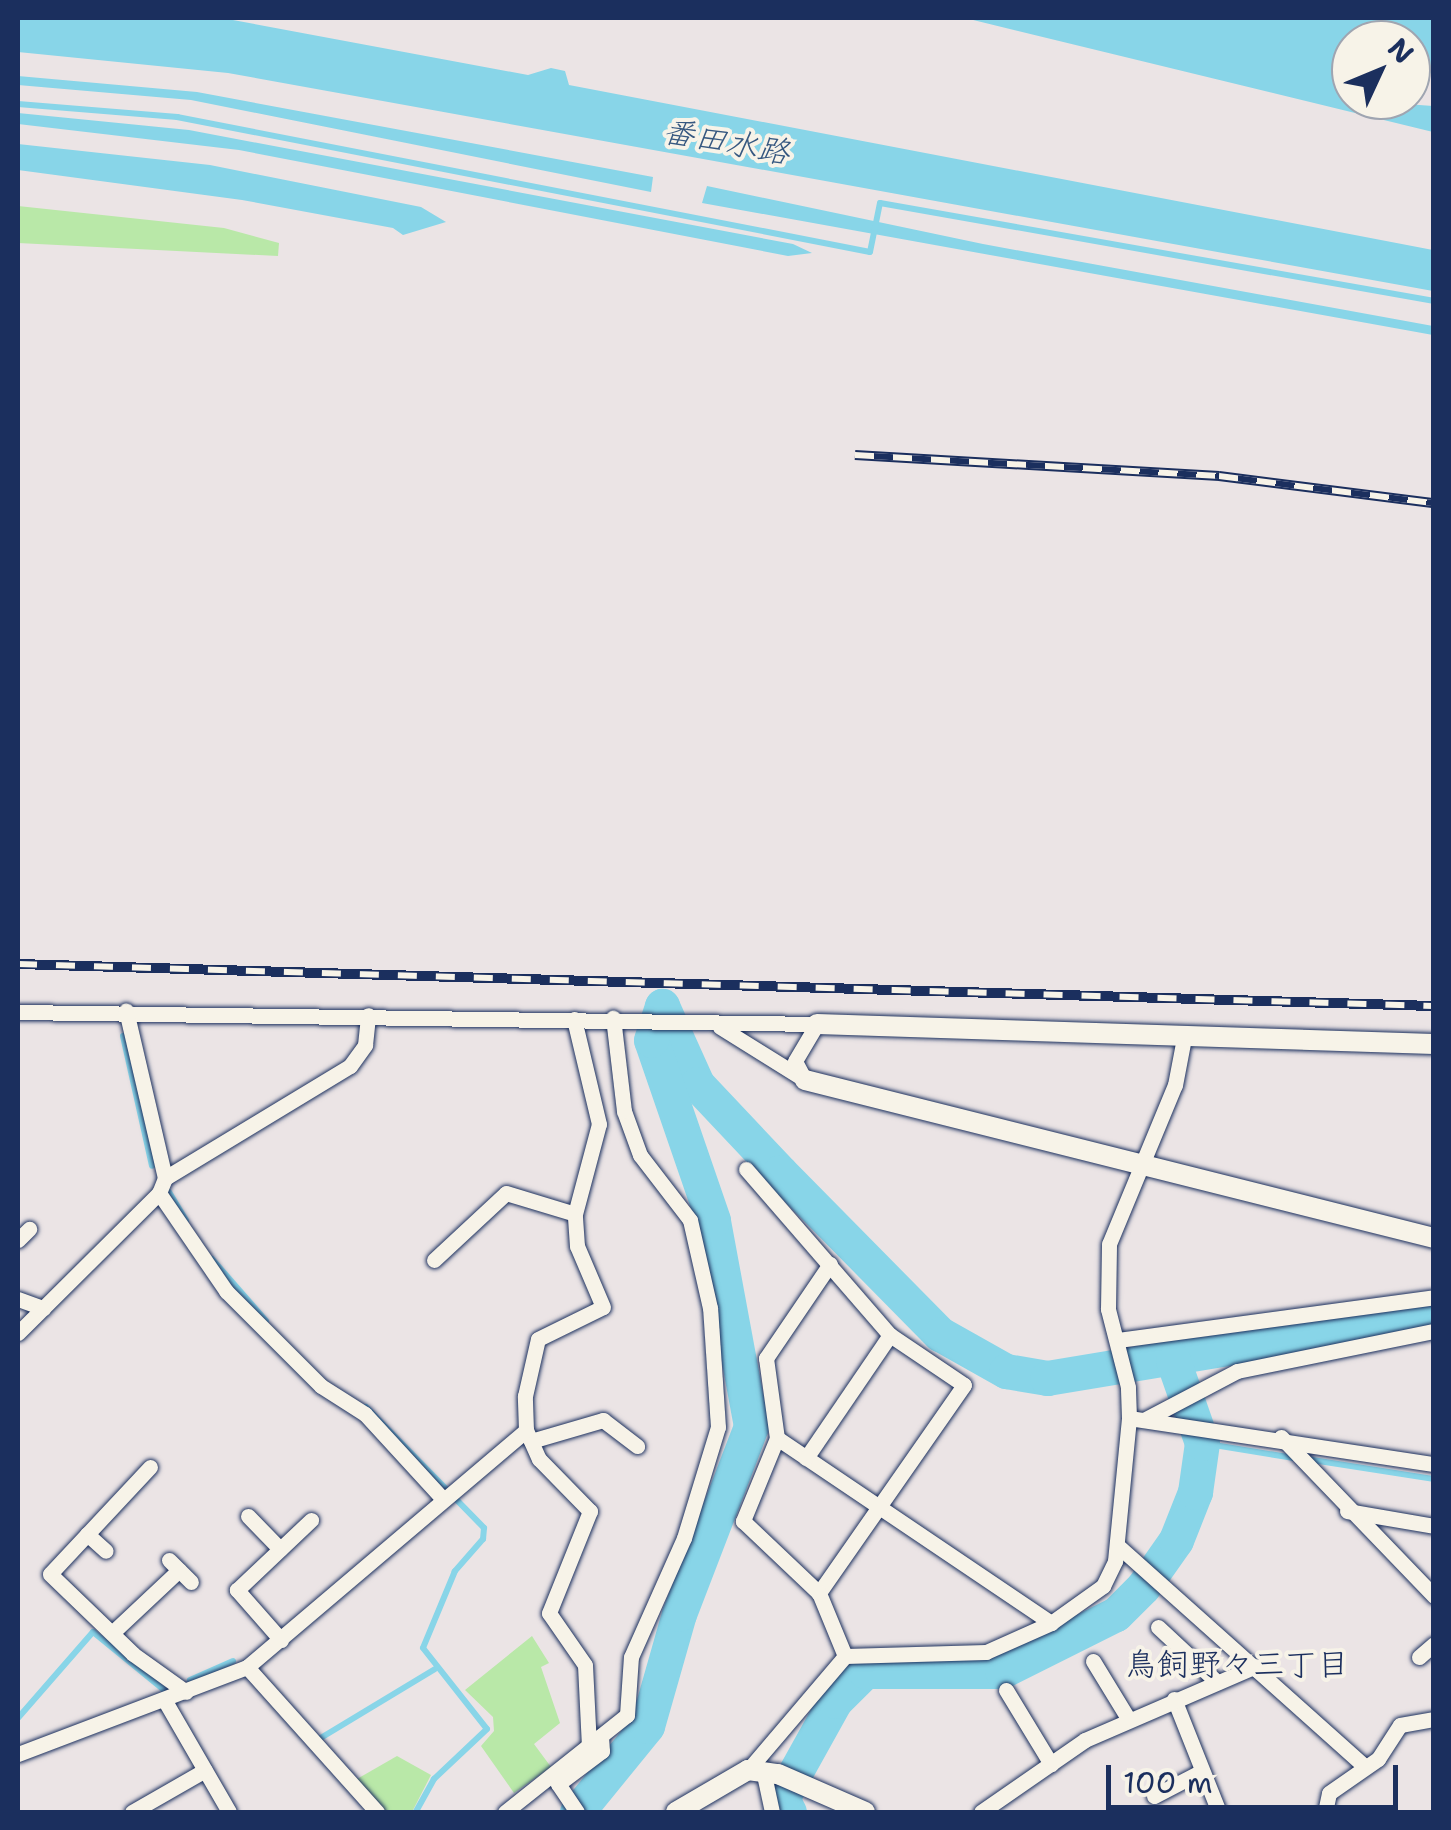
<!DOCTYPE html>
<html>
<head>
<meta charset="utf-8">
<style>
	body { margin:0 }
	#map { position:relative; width:1451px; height:1830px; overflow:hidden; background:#ebe4e5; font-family:"Shantell Sans","Klee One",sans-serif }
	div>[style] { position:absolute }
	.green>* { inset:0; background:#b9e8a8 }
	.water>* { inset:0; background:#88d5e8 }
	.stream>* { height:6px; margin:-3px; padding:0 3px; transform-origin:3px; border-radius:3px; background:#88d5e8 }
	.river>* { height:35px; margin:-17.5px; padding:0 17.5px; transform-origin:17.5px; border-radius:17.5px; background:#88d5e8 }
	.roads { filter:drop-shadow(0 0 2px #1b2f5e) drop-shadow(0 0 2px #1b2f5e) }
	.minor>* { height:15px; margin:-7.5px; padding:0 7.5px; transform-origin:7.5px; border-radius:7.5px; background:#f7f3e8 }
	.tertiary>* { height:20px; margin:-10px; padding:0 10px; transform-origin:10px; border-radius:10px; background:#f7f3e8 }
	.rail>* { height:10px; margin-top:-5px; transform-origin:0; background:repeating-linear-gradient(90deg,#f7f3e8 0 19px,#1b2f5e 0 38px); box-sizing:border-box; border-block:2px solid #1b2f5e }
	span { translate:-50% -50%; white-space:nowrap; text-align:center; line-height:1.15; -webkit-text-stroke:8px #f7f3e8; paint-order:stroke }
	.water-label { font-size:32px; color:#365880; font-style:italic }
	.neighbourhood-label { font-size:32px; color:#1b2f5e }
	.frame { position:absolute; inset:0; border:20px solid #1b2f5e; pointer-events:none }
	.north { position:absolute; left:1331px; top:20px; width:100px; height:100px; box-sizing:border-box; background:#f7f3e8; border:2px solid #9fa5b1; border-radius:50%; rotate:46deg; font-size:28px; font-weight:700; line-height:40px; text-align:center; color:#1b2f5e }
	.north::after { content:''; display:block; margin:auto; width:35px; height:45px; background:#1b2f5e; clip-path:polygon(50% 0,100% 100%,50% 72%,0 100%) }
	.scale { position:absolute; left:1106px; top:1765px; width:292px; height:45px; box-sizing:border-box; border:5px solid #1b2f5e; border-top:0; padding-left:12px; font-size:30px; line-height:35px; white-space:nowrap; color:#1b2f5e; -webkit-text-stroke:8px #f7f3e8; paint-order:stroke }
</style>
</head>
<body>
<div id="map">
	<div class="green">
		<div style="clip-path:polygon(18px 206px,224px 228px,279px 243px,278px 256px,18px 243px)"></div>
		<div style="clip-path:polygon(532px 1636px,549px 1663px,541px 1667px,560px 1723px,534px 1744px,551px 1767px,514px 1793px,481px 1746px,494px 1731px,493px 1717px,465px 1690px)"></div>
		<div style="clip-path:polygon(397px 1756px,431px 1775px,412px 1812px,385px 1812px,357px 1779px)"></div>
	</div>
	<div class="water">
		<div style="clip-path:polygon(18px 18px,222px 18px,528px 75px,551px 68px,565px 71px,569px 85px,1433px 250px,1433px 291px,228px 73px,18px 52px)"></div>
		<div style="clip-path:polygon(965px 18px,1433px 18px,1433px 71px,1426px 77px,1411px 75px,1411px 40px,1351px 40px,1346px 83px,1351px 100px,1433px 106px,1433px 132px)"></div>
		<div style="clip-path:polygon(18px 76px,197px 92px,653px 177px,651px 192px,191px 100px,18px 85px)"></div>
		<div style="clip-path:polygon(18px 113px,189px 130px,793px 244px,812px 253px,788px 256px,239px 150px,18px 124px)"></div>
		<div style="clip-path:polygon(18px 144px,210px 165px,421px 207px,446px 222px,403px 235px,393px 228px,242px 200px,18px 170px)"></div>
		<div style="clip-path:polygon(707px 186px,983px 244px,1433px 326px,1433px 335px,702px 203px)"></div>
	</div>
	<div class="stream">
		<div style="left:18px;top:104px;width:160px;rotate:4.7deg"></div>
		<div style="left:177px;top:117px;width:706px;rotate:11.02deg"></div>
		<div style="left:870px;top:252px;width:50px;rotate:-78.5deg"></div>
		<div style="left:880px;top:203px;width:563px;rotate:10.03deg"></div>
		<div style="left:123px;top:1036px;width:133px;rotate:77.4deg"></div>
		<div style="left:169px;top:1192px;width:33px;rotate:59deg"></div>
		<div style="left:212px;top:1259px;width:82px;rotate:48.9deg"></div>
		<div style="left:366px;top:1407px;width:169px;rotate:45.7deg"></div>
		<div style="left:484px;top:1528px;width:11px;rotate:95deg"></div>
		<div style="left:483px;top:1539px;width:43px;rotate:131.2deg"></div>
		<div style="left:455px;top:1571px;width:83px;rotate:112.6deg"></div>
		<div style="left:423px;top:1648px;width:103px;rotate:51.7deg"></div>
		<div style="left:487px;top:1729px;width:73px;rotate:136.7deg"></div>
		<div style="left:434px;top:1779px;width:38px;rotate:119deg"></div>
		<div style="left:1202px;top:1443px;width:93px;rotate:9.3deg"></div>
		<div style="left:1306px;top:1459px;width:130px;rotate:8.9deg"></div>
		<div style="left:190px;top:1680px;width:47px;rotate:-23.8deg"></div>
		<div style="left:18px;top:1718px;width:114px;rotate:-48.9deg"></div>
		<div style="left:93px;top:1632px;width:92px;rotate:39.2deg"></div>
		<div style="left:319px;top:1739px;width:135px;rotate:-31.1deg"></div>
	</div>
	<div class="river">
		<div style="left:662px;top:1006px;width:85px;rotate:65.8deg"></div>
		<div style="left:697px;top:1084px;width:121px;rotate:46.7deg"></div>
		<div style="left:780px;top:1172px;width:228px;rotate:45.4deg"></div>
		<div style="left:940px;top:1334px;width:76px;rotate:29.3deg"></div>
		<div style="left:1006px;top:1371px;width:42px;rotate:9.7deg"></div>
		<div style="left:1047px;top:1378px;width:392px;rotate:-9.4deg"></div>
		<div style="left:577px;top:1812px;width:111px;rotate:-50.9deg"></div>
		<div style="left:647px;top:1726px;width:116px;rotate:-74.1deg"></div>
		<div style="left:679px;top:1614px;width:201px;rotate:-69deg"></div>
		<div style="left:751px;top:1426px;width:209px;rotate:-100.5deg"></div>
		<div style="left:713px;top:1220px;width:190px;rotate:-109deg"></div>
		<div style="left:651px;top:1040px;width:36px;rotate:-72deg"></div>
		<div style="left:789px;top:1812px;width:15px;rotate:-118deg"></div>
		<div style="left:782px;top:1799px;width:31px;rotate:-63deg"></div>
		<div style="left:796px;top:1771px;width:80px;rotate:-60.9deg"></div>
		<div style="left:835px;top:1701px;width:42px;rotate:-45deg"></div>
		<div style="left:865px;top:1671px;width:137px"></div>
		<div style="left:1002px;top:1671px;width:127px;rotate:-26.6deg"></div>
		<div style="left:1116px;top:1614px;width:38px;rotate:-45deg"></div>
		<div style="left:1143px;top:1587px;width:57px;rotate:-54.9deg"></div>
		<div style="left:1176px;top:1540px;width:52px;rotate:-68.4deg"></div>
		<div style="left:1195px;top:1492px;width:49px;rotate:-81.9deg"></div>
		<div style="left:1202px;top:1443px;width:88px;rotate:-109.3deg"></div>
	</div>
	<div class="roads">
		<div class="minor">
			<div style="left:18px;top:1012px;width:799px;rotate:0.86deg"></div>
			<div style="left:720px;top:1027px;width:100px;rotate:31.9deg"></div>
			<div style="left:805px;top:1080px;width:21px;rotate:-118deg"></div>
			<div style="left:795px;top:1061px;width:43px;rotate:-59.3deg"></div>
			<div style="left:746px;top:1169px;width:220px;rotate:49.1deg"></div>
			<div style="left:890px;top:1335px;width:89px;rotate:34deg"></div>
			<div style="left:964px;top:1385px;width:254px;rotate:124.9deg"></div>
			<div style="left:165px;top:1178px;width:216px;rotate:-31.2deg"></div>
			<div style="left:350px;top:1066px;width:26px;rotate:-54deg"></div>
			<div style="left:365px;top:1045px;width:30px;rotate:-84deg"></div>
			<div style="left:159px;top:1193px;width:119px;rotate:55.6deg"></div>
			<div style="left:226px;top:1291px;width:134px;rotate:45deg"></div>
			<div style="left:321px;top:1386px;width:52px;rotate:32.5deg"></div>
			<div style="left:365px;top:1414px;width:115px;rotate:47.5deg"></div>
			<div style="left:18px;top:1240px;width:16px;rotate:-45deg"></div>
			<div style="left:434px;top:1260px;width:98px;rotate:-42.9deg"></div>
			<div style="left:506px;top:1193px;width:72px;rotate:16.9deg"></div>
			<div style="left:830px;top:1264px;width:114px;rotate:124.2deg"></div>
			<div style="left:766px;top:1358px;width:81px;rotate:82.2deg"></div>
			<div style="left:777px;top:1438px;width:90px;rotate:112.3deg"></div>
			<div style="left:743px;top:1521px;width:105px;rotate:43.5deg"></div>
			<div style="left:819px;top:1593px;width:68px;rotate:67.6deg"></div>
			<div style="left:18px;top:1299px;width:27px;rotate:20deg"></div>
			<div style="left:18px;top:1333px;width:199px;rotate:-44.8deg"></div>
			<div style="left:159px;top:1193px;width:16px;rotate:-68deg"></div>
			<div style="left:165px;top:1178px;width:172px;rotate:-103.1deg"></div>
			<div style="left:1118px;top:1340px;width:319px;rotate:-7.7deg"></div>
			<div style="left:1129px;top:1418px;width:308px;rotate:8.6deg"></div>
			<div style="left:1144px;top:1420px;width:105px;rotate:-27.8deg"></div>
			<div style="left:1237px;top:1371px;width:201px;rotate:-11.5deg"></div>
			<div style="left:526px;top:1430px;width:32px;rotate:66deg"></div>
			<div style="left:539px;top:1459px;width:73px;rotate:45.6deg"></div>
			<div style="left:590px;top:1511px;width:110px;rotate:111.9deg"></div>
			<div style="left:549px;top:1613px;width:63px;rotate:55.3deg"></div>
			<div style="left:585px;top:1665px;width:81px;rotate:87.2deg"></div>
			<div style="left:1281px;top:1437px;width:221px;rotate:46.1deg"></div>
			<div style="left:777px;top:1438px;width:331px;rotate:34deg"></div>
			<div style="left:531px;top:1441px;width:75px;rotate:-16.3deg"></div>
			<div style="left:603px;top:1420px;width:43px;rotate:37.4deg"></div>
			<div style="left:806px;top:1458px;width:149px;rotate:-55.7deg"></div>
			<div style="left:150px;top:1467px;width:146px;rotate:133.1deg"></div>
			<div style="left:50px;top:1574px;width:115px;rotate:43.9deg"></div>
			<div style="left:133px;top:1654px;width:65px;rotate:35.6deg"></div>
			<div style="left:1347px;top:1511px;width:88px;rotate:9.8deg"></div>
			<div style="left:248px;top:1516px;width:46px;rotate:45.9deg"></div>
			<div style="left:87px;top:1534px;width:25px;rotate:42deg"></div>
			<div style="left:1117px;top:1545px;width:333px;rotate:41.8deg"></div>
			<div style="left:169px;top:1560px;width:31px;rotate:45deg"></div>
			<div style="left:1158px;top:1627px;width:81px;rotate:43deg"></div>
			<div style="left:112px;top:1633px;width:92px;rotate:-43.2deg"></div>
			<div style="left:281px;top:1640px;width:67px;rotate:-131.3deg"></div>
			<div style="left:237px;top:1590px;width:102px;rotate:-43.4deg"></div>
			<div style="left:1419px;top:1657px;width:20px;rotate:-41deg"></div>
			<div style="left:1093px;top:1661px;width:69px;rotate:58.6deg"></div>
			<div style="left:247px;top:1667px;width:195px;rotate:48.1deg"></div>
			<div style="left:1006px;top:1690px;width:87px;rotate:58.7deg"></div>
			<div style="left:1174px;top:1699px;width:122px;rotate:68.3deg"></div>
			<div style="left:165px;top:1701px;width:128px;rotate:60deg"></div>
			<div style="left:18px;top:1754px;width:245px;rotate:-20.8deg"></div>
			<div style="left:247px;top:1667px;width:366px;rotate:-40.3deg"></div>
			<div style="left:526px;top:1430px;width:34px;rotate:-92deg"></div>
			<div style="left:525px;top:1396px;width:58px;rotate:-77.2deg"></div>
			<div style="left:538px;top:1339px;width:72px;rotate:-26.2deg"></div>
			<div style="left:603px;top:1307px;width:66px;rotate:-113.1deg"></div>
			<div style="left:577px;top:1246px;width:32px;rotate:-94deg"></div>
			<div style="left:575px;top:1214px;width:93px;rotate:-75.1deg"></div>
			<div style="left:599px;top:1124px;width:108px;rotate:-103.4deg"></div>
			<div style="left:748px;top:1770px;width:150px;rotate:-49.6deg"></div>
			<div style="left:845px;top:1656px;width:141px;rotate:-1.6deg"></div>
			<div style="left:986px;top:1652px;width:71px;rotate:-24deg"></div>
			<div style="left:1051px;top:1623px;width:64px;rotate:-35.4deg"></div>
			<div style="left:1103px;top:1586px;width:28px;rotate:-64deg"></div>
			<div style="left:1115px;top:1561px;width:144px;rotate:-84.4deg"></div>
			<div style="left:1129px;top:1418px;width:31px;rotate:-92deg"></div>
			<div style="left:1128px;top:1387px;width:81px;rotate:-104.4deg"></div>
			<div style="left:1108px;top:1309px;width:65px;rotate:-89.1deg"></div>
			<div style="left:1109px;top:1244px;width:172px;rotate:-67.5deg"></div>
			<div style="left:1175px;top:1085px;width:48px;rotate:-79.2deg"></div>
			<div style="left:763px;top:1770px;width:43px;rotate:77.9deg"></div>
			<div style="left:1154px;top:1796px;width:54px;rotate:-27.5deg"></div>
			<div style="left:132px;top:1812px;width:84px;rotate:-29.9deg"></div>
			<div style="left:505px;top:1812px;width:156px;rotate:-38.5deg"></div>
			<div style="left:627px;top:1715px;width:58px;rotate:-86.1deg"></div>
			<div style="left:631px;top:1657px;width:130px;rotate:-66deg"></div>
			<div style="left:684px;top:1538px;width:116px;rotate:-73deg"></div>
			<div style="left:718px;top:1427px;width:119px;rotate:-93.8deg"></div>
			<div style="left:710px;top:1308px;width:90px;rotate:-102.8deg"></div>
			<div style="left:690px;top:1220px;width:82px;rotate:-127.6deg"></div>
			<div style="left:640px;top:1155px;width:47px;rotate:-110deg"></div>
			<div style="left:624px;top:1111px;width:94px;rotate:-96.7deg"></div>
			<div style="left:577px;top:1812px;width:34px;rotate:-124deg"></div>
			<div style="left:558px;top:1784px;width:55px;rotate:-36.9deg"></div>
			<div style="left:602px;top:1751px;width:15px;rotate:-94deg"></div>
			<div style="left:981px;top:1812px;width:126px;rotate:-34.7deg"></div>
			<div style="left:1085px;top:1740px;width:186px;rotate:-23.4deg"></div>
			<div style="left:1325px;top:1812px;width:19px;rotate:-78deg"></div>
			<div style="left:1329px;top:1793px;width:60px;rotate:-34.8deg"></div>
			<div style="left:1378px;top:1759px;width:40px;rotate:-57.1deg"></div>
			<div style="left:1400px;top:1725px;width:35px;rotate:-10deg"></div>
		</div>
		<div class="tertiary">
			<div style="left:817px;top:1024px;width:617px;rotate:1.86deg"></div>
			<div style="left:805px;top:1080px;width:649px;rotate:14.1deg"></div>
			<div style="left:676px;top:1812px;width:83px;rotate:-30.3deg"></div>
			<div style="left:748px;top:1770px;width:30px;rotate:8deg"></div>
			<div style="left:778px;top:1774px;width:95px;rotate:23.6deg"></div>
		</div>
	</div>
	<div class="rail">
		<div style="left:855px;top:455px;width:365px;rotate:3.3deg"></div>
		<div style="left:1219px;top:476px;width:217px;rotate:7.2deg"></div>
		<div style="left:18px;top:964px;width:1417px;rotate:1.7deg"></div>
	</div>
	<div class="water-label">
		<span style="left:726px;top:142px;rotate:10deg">番田水路</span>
	</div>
	<div class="neighbourhood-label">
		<span style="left:1237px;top:1664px">鳥飼野々三丁目</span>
	</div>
	<div class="frame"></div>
	<div class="north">N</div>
	<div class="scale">100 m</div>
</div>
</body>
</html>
